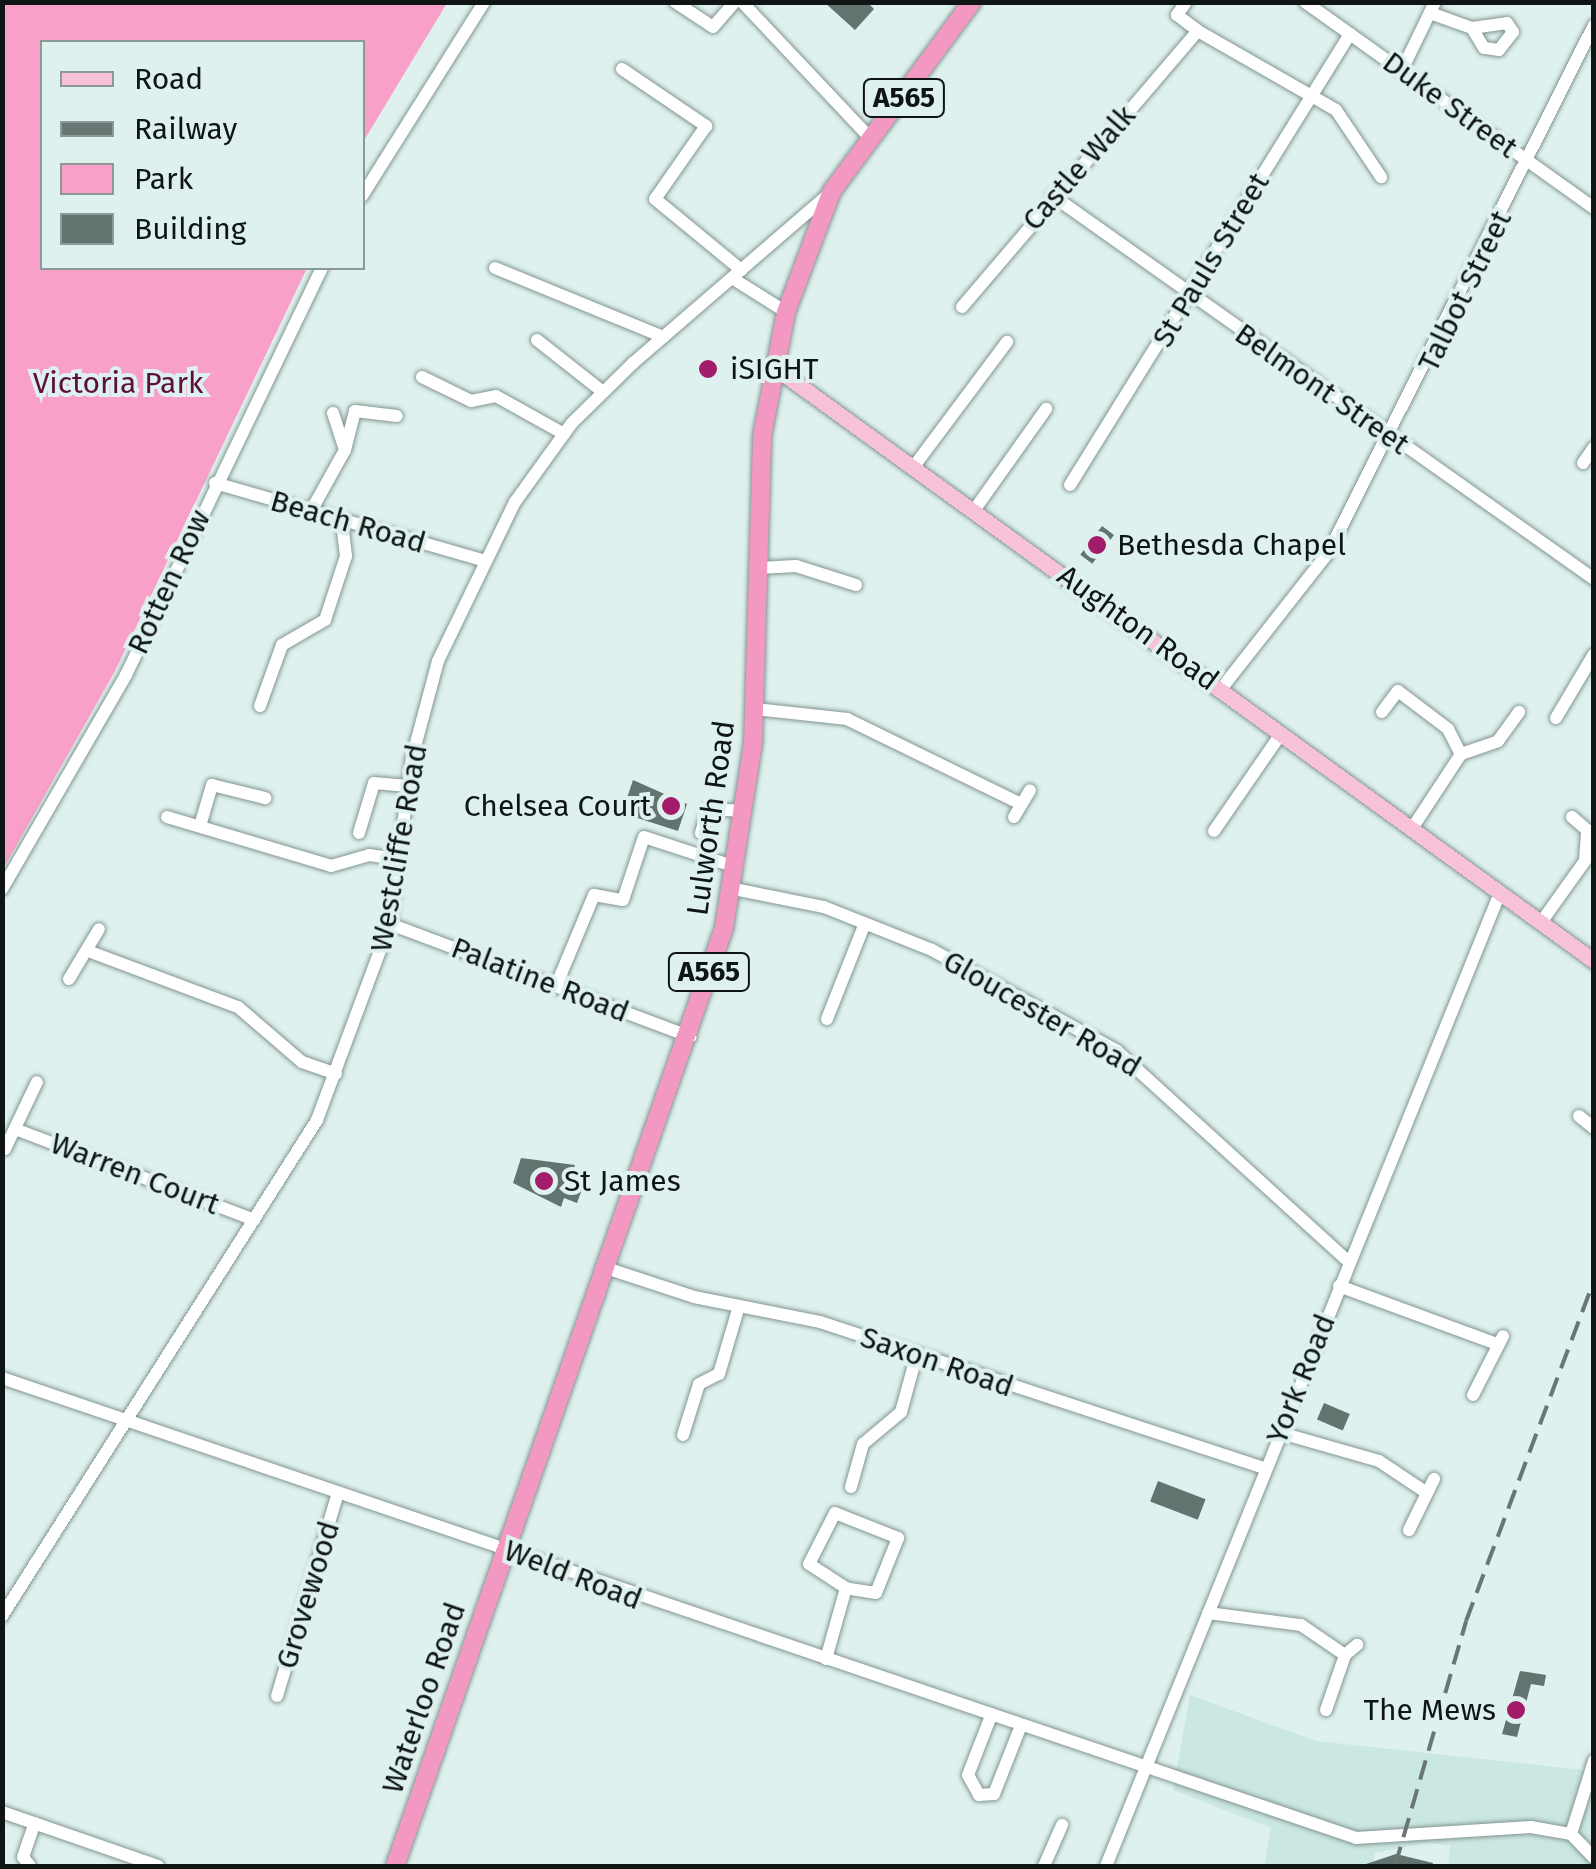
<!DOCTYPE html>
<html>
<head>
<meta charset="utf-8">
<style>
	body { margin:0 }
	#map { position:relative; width:1596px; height:1869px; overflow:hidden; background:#def1ee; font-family:"Fira Sans",sans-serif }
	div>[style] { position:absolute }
	.built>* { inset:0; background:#cbe7e2 }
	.green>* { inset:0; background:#f9a0c8 }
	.building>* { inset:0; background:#627370; transform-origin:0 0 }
	.roads { filter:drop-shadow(0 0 2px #839592) drop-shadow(0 0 2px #839592) }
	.minor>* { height:12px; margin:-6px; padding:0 6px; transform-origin:6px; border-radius:6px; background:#fff }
	.major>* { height:15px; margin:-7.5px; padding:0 7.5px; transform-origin:7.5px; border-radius:7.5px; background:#f8c1da }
	.highway>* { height:18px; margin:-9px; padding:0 9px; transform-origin:9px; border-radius:9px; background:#f398c1 }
	.rail>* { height:4px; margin-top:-2px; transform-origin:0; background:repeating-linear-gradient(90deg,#697674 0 20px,transparent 0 30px) }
	.dots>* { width:28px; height:28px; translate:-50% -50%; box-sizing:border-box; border:5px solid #def1ee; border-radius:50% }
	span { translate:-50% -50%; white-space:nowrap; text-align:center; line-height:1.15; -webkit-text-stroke:8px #def1ee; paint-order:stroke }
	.shield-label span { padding:2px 8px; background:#def1ee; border:2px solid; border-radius:8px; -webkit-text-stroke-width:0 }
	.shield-label { font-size:28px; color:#0e1514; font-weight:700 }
	.street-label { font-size:30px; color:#0e1514 }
	.poi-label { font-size:30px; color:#0e1514 }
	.left { translate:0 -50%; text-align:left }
	.right { translate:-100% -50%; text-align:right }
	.park-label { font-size:30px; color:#5d0f3b }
	.frame { position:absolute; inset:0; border:5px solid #0e1514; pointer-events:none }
	.legend { position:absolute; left:40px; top:40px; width:325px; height:230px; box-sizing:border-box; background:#def1ee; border:2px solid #8b9997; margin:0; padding:12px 18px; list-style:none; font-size:30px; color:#0e1514 }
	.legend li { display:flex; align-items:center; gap:20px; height:50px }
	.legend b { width:50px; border:2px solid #8b9997 }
</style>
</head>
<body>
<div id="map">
	<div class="built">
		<div style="clip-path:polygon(1190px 1695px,1316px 1741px,1593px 1771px,1593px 1866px,1448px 1866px,1450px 1845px,1426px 1843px,1375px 1853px,1372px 1866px,1264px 1866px,1271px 1828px,1173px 1790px)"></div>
	</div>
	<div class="green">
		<div style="clip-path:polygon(3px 2px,447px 3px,363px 142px,362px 42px,42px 42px,42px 268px,307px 268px,115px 671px,3px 869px)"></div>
	</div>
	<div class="building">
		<div style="clip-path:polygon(824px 2px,867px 2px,874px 9px,855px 30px)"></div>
		<div style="left:1102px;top:526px;width:15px;height:36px;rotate:37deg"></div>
		<div style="clip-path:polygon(633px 780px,687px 804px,678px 831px,622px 813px)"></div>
		<div style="clip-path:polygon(521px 1158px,575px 1165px,570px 1179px,584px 1184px,577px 1203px,564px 1198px,561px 1207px,513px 1183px)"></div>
		<div style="left:1324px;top:1403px;width:28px;height:18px;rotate:23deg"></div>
		<div style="left:1158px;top:1481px;width:51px;height:22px;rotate:21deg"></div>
		<div style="clip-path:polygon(1520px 1671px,1546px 1675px,1544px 1686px,1531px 1684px,1517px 1737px,1502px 1734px)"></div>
		<div style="clip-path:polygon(1396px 1854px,1433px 1863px,1432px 1866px,1360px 1866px)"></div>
	</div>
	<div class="roads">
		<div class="minor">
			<div style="left:675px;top:2px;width:45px;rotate:33.3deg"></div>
			<div style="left:713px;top:27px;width:33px;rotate:-49deg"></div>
			<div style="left:742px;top:2px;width:187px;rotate:46.7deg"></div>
			<div style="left:1186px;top:2px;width:16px;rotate:125deg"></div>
			<div style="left:1177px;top:15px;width:26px;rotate:37deg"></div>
			<div style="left:1198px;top:31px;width:159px;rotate:29.8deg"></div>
			<div style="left:1336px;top:110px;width:81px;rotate:56.1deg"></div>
			<div style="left:1305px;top:2px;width:355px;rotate:35.5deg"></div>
			<div style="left:1430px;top:13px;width:45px;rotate:19.7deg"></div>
			<div style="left:1472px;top:28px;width:35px;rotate:-8deg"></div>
			<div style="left:1507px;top:23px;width:11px;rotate:56deg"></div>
			<div style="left:1513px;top:32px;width:23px;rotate:128deg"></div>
			<div style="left:1499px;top:50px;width:15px;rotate:-172deg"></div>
			<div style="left:1484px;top:48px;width:23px;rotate:-121deg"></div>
			<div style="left:622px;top:69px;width:102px;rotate:34.2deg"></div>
			<div style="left:706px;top:126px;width:89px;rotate:124.9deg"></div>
			<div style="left:655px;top:199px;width:112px;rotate:39.5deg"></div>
			<div style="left:1402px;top:70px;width:76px;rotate:-64.1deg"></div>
			<div style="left:362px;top:196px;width:229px;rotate:-57.8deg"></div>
			<div style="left:1053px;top:196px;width:663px;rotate:35.3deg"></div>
			<div style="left:495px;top:268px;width:182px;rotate:22.3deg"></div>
			<div style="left:732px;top:278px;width:64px;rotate:32.2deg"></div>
			<div style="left:962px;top:307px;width:363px;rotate:-49.5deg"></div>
			<div style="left:537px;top:340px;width:84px;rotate:38.2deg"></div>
			<div style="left:422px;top:377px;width:55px;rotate:26.1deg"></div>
			<div style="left:471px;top:401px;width:25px;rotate:-11deg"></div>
			<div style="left:496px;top:396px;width:78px;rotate:29.2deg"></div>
			<div style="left:345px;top:450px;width:40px;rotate:-75.6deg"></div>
			<div style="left:355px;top:411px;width:42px;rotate:6.8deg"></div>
			<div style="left:1583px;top:463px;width:19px;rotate:-55deg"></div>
			<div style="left:915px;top:465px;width:154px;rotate:-53.2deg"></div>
			<div style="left:215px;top:483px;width:278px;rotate:16.1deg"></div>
			<div style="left:1070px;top:485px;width:531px;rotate:-58.17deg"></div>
			<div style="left:975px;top:509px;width:123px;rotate:-54.6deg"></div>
			<div style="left:311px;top:511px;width:70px;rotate:-60.9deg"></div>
			<div style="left:345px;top:450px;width:39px;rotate:-108deg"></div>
			<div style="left:758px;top:568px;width:38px;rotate:-3deg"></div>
			<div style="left:796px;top:566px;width:63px;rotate:17.6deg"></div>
			<div style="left:1221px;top:689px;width:173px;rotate:-51.8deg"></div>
			<div style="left:1328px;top:553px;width:591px;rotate:-63.26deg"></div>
			<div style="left:260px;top:706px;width:65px;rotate:-70.2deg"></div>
			<div style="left:282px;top:645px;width:50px;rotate:-30.2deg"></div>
			<div style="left:325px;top:620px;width:67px;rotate:-71.8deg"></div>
			<div style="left:346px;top:556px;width:35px;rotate:-97deg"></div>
			<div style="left:755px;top:709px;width:93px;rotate:6.2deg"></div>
			<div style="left:847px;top:719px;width:194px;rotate:26deg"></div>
			<div style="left:1382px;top:712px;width:26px;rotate:-53deg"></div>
			<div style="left:1398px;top:691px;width:63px;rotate:37.2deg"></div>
			<div style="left:1448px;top:729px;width:28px;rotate:63deg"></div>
			<div style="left:1461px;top:754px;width:91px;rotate:123.3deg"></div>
			<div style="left:1556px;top:718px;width:74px;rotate:-59.3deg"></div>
			<div style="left:1461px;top:754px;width:39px;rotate:-19deg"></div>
			<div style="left:1498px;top:741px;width:36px;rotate:-54deg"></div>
			<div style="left:167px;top:817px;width:171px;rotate:16.6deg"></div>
			<div style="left:331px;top:866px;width:40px;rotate:-16deg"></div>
			<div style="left:369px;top:855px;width:28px;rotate:8deg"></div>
			<div style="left:1014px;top:817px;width:31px;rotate:-59deg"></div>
			<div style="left:200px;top:826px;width:43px;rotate:-73.7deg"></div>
			<div style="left:212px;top:785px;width:55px;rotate:13.8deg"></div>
			<div style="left:1214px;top:831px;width:118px;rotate:-55.4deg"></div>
			<div style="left:359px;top:833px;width:52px;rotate:-73.3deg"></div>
			<div style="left:374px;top:783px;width:34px;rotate:5deg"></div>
			<div style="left:701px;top:833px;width:25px;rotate:-74deg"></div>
			<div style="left:708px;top:809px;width:36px;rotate:3deg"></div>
			<div style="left:2px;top:889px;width:247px;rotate:-59.9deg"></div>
			<div style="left:126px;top:675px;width:452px;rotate:-64.3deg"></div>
			<div style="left:734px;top:889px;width:92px;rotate:11.3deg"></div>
			<div style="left:824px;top:907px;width:116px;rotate:21.7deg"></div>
			<div style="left:932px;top:950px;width:211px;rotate:28.6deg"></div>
			<div style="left:1117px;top:1051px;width:314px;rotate:42.3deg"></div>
			<div style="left:1542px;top:921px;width:74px;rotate:-54.4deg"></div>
			<div style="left:1585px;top:861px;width:31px;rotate:-86deg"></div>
			<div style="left:1587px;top:830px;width:20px;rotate:-139deg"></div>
			<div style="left:390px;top:924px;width:321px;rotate:20.6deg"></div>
			<div style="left:88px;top:951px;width:160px;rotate:20.5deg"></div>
			<div style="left:238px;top:1007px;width:84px;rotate:40.7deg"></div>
			<div style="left:302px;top:1062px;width:36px;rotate:19deg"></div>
			<div style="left:69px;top:979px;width:58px;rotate:-59deg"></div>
			<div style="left:556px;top:986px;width:99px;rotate:-67.3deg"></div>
			<div style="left:594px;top:895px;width:29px;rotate:10deg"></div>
			<div style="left:623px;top:900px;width:66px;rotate:-71.6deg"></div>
			<div style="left:644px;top:837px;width:97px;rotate:18.1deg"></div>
			<div style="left:827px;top:1019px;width:103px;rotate:-68.4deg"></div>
			<div style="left:1579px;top:1116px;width:19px;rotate:39deg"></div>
			<div style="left:15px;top:1129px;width:256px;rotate:20.8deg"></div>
			<div style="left:5px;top:1149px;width:74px;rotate:-64.5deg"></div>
			<div style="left:606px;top:1268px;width:93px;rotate:18.2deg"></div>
			<div style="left:694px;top:1297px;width:128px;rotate:11.2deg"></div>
			<div style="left:820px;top:1322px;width:467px;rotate:18.2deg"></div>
			<div style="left:1339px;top:1286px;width:165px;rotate:20.2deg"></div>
			<div style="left:2px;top:1378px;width:1430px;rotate:18.76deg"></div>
			<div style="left:1356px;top:1838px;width:175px;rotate:-3.6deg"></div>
			<div style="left:1531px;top:1827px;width:41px;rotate:9.9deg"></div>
			<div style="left:1571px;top:1834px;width:33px;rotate:46deg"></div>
			<div style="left:1473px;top:1395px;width:66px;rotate:-63deg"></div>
			<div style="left:1281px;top:1433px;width:102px;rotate:15.9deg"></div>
			<div style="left:1379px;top:1461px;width:54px;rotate:33.7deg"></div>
			<div style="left:683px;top:1435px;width:53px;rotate:-72.6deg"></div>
			<div style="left:699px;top:1384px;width:22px;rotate:-27deg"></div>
			<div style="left:719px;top:1374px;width:71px;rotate:-73.6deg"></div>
			<div style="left:851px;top:1487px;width:45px;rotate:-74.4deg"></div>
			<div style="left:863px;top:1444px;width:50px;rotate:-40.1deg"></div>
			<div style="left:901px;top:1412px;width:60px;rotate:-74.6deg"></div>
			<div style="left:1409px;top:1530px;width:57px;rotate:-63.9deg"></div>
			<div style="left:1208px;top:1613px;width:94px;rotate:7.4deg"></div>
			<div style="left:1301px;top:1625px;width:53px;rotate:34.3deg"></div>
			<div style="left:2px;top:1616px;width:588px;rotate:-57.58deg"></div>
			<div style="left:317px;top:1120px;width:209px;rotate:-69.6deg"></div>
			<div style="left:390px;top:924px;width:167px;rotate:-82.5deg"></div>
			<div style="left:412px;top:758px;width:100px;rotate:-75deg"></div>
			<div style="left:438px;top:661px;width:177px;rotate:-64.2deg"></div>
			<div style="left:515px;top:502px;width:97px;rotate:-54.2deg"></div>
			<div style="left:572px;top:423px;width:86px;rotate:-44.5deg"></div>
			<div style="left:633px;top:363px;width:260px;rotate:-40.8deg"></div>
			<div style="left:826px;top:1659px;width:74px;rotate:-74.3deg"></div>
			<div style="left:846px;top:1588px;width:44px;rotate:-147deg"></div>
			<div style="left:809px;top:1564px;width:57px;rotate:-63deg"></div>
			<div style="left:835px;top:1513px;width:68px;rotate:21.6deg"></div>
			<div style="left:898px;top:1538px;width:59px;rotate:111.8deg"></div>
			<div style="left:876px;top:1593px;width:30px;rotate:-171deg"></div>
			<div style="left:277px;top:1696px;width:212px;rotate:-73.3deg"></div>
			<div style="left:1326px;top:1710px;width:58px;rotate:-70.9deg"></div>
			<div style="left:1345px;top:1655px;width:16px;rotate:-40deg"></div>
			<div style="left:991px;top:1716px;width:63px;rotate:111.3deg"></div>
			<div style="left:968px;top:1775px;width:23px;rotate:61deg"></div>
			<div style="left:979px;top:1795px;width:15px;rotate:-4deg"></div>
			<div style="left:994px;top:1794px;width:71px;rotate:-68.5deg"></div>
			<div style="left:2px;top:1812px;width:165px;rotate:19.1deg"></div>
			<div style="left:1571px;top:1834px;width:77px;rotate:-72.5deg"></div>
			<div style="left:30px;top:1866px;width:11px;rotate:-128deg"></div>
			<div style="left:23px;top:1857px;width:36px;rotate:-71deg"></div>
			<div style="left:1044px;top:1866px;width:45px;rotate:-66.3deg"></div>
			<div style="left:1106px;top:1866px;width:1050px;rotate:-67.96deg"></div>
		</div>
		<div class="major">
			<div style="left:774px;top:367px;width:1013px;rotate:35.92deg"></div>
		</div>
		<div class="highway">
			<div style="left:395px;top:1866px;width:994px;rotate:-70.67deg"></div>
			<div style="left:724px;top:928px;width:187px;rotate:-81.1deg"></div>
			<div style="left:753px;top:743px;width:307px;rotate:-88.3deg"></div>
			<div style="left:762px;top:436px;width:126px;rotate:-79deg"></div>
			<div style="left:786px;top:312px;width:129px;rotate:-69.2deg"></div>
			<div style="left:832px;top:191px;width:235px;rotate:-53.5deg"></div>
		</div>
	</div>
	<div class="rail">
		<div style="left:1395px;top:1866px;width:255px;rotate:-73.8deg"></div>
		<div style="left:1466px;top:1621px;width:363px;rotate:-69.4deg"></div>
	</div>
	<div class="dots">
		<div style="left:708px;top:369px;background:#a21c69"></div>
		<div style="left:1097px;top:545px;background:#a21c69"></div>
		<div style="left:671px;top:806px;background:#a21c69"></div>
		<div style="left:544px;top:1181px;background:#a21c69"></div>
		<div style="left:1516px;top:1710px;background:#a21c69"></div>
	</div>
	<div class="shield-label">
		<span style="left:904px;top:98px">A565</span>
		<span style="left:709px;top:972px">A565</span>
	</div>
	<div class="street-label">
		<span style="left:1450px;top:105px;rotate:36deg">Duke Street</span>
		<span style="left:1079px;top:168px;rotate:-49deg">Castle Walk</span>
		<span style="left:1211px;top:260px;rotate:-59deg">St Pauls Street</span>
		<span style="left:1465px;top:291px;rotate:-64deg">Talbot Street</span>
		<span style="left:1322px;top:389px;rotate:35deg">Belmont Street</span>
		<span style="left:348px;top:522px;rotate:16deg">Beach Road</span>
		<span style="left:169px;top:582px;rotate:-65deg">Rotten Row</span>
		<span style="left:1138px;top:628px;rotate:36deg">Aughton Road</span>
		<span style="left:711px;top:818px;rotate:-82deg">Lulworth Road</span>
		<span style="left:399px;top:848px;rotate:-80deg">Westcliffe Road</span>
		<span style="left:540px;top:980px;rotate:21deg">Palatine Road</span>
		<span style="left:1042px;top:1014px;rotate:30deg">Gloucester Road</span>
		<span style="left:135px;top:1174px;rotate:21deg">Warren Court</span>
		<span style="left:937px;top:1362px;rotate:19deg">Saxon Road</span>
		<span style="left:1301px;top:1379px;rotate:-68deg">York Road</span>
		<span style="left:573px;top:1575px;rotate:21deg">Weld Road</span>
		<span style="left:308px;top:1595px;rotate:-73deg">Grovewood</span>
		<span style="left:424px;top:1698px;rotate:-71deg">Waterloo Road</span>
	</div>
	<div class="poi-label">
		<span class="left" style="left:730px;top:369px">iSIGHT</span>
		<span class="left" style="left:1117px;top:545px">Bethesda Chapel</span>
		<span class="right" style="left:651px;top:806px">Chelsea Court</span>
		<span class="left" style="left:564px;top:1181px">St James</span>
		<span class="right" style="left:1496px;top:1710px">The Mews</span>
	</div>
	<div class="park-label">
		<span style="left:118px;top:383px">Victoria Park</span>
	</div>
	<div class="frame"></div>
	<ul class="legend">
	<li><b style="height:12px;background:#f8c1da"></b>Road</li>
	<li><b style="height:12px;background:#697674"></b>Railway</li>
	<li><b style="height:28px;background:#f9a0c8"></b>Park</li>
	<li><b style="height:28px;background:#627370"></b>Building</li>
	</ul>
</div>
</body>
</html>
